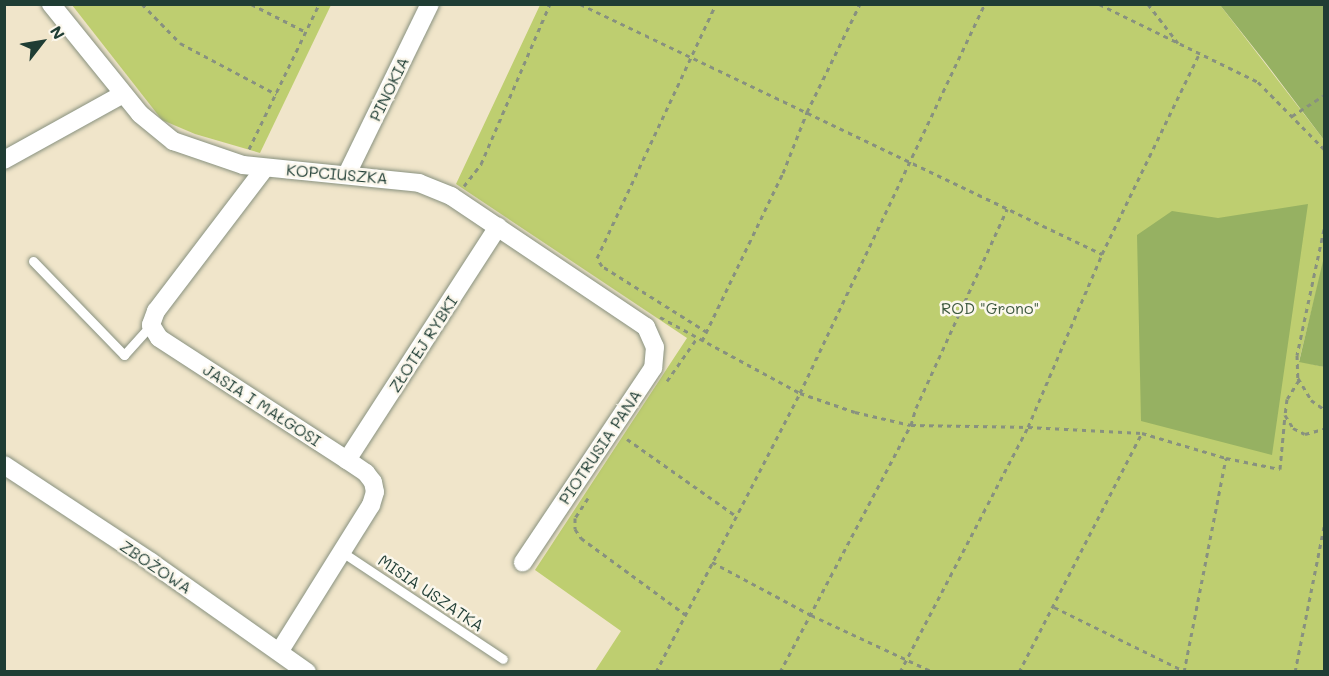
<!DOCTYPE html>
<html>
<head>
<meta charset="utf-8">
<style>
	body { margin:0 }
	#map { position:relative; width:1329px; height:676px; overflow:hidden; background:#f0e5ca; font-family:Mali,sans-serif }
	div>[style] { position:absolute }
	.green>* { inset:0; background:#bece70 }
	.forest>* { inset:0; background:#96b162 }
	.path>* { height:3px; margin-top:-1.5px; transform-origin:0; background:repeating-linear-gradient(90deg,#88917f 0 4.5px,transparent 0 9px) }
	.roads { filter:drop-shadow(0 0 2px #88917f) drop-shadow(0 0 2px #88917f) }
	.lane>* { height:9px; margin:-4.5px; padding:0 4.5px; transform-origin:4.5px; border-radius:4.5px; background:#fff }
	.street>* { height:18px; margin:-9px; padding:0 9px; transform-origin:9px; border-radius:9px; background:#fff }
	span { translate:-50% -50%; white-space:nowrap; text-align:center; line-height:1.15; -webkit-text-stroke:5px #fbf7ec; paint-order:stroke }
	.street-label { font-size:16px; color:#1f3d34 }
	.park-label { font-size:16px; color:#3f5a40 }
	.frame { position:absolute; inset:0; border:6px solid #1f3d34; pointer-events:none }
	.north { position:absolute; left:12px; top:12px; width:60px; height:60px; -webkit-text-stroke:4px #fbf7ec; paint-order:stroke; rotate:59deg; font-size:16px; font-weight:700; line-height:24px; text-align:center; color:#1f3d34 }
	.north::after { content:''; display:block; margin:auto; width:21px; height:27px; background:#1f3d34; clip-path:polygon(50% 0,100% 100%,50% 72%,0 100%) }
</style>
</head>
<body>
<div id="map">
	<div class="green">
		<div style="clip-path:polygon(72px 5px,331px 5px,260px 153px,195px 134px,162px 120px)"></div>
		<div style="clip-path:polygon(540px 5px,1220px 5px,1324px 140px,1324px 261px,1299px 361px,1324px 367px,1324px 671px,595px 671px,621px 631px,535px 570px,687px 338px,456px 184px)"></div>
	</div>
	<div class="forest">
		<div style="clip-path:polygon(1220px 5px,1324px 5px,1324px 140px,1265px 62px)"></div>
		<div style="clip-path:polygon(1308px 204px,1272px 455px,1141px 421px,1137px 235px,1172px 211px,1218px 218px)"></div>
		<div style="clip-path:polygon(1323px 261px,1324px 261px,1324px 367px,1299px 362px)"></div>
	</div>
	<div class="path">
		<div style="left:142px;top:4px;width:54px;rotate:45.7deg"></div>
		<div style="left:180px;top:43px;width:109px;rotate:28deg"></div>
		<div style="left:251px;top:4px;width:62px;rotate:27deg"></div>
		<div style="left:580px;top:4px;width:579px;rotate:25.59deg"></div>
		<div style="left:1099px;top:4px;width:177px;rotate:26.1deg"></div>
		<div style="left:1258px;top:82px;width:94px;rotate:45.4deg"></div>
		<div style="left:1148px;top:4px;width:49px;rotate:52.4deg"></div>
		<div style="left:1292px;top:116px;width:38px;rotate:-33deg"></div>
		<div style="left:249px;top:149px;width:161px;rotate:-64.2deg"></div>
		<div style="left:464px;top:186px;width:28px;rotate:-52deg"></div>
		<div style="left:481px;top:164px;width:174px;rotate:-66.7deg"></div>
		<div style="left:1324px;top:229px;width:129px;rotate:102.1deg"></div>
		<div style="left:1297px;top:355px;width:23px;rotate:88deg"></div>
		<div style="left:1298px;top:378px;width:26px;rotate:59deg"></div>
		<div style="left:1311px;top:400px;width:16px;rotate:35deg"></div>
		<div style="left:660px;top:317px;width:159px;rotate:28.5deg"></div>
		<div style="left:800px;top:393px;width:58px;rotate:19.1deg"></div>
		<div style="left:855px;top:412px;width:57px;rotate:13.1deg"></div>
		<div style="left:911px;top:425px;width:117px;rotate:1deg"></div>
		<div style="left:1028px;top:427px;width:114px;rotate:3deg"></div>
		<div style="left:1142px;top:433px;width:88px;rotate:16.6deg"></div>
		<div style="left:1226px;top:458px;width:55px;rotate:11.5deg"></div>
		<div style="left:1280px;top:469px;width:54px;rotate:-84.7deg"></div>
		<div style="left:707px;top:332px;width:124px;rotate:-147.8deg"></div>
		<div style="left:602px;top:266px;width:9px;rotate:-122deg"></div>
		<div style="left:597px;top:258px;width:280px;rotate:-64.9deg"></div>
		<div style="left:702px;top:341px;width:187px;rotate:-64.3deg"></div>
		<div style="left:783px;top:173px;width:66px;rotate:-68.5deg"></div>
		<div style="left:807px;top:112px;width:120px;rotate:-63.9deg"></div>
		<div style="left:1299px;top:380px;width:22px;rotate:122deg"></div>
		<div style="left:1287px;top:399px;width:16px;rotate:97deg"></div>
		<div style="left:1285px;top:415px;width:15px;rotate:58deg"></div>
		<div style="left:1293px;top:428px;width:13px;rotate:27deg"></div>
		<div style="left:1305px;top:434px;width:20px;rotate:-15deg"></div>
		<div style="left:667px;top:381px;width:52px;rotate:-55.1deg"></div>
		<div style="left:627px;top:439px;width:133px;rotate:35.2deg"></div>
		<div style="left:588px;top:498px;width:24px;rotate:123deg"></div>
		<div style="left:575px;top:518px;width:11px;rotate:90deg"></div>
		<div style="left:575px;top:529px;width:11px;rotate:56deg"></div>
		<div style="left:581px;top:538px;width:129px;rotate:36.2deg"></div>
		<div style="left:712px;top:562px;width:112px;rotate:28.2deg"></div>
		<div style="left:811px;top:615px;width:135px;rotate:25deg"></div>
		<div style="left:1054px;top:607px;width:145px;rotate:26.2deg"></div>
		<div style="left:656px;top:672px;width:314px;rotate:-62.7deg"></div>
		<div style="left:800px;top:393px;width:431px;rotate:-64.6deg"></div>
		<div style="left:780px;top:672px;width:280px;rotate:-62.1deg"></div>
		<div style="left:911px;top:425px;width:18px;rotate:-74deg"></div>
		<div style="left:916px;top:408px;width:219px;rotate:-65.4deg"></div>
		<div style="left:900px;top:672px;width:276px;rotate:-62.4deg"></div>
		<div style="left:1028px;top:427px;width:188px;rotate:-66.8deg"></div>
		<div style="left:1102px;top:254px;width:222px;rotate:-64.1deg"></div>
		<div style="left:1019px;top:672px;width:269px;rotate:-62.8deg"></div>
		<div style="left:1184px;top:672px;width:218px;rotate:-78.9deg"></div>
		<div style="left:1295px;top:672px;width:148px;rotate:-78.7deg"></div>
	</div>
	<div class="roads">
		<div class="lane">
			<div style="left:33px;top:261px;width:131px;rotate:45.9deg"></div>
			<div style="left:124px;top:355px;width:40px;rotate:-48deg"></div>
			<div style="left:342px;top:552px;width:193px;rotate:33.6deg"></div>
		</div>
		<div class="street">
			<div style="left:51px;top:4px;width:141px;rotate:51deg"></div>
			<div style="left:140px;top:114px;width:43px;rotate:39.3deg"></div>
			<div style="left:173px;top:141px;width:74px;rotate:18.9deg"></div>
			<div style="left:243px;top:165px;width:177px;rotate:5.8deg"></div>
			<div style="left:419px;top:183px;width:35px;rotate:22deg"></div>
			<div style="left:451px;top:196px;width:235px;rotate:33.9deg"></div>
			<div style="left:646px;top:327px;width:22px;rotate:66deg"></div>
			<div style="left:655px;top:347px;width:21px;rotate:95deg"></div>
			<div style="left:653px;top:368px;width:234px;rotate:123.8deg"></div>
			<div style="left:4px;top:160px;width:136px;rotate:-29deg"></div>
			<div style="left:265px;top:168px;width:180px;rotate:127.3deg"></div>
			<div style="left:156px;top:311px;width:15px;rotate:110deg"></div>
			<div style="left:151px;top:325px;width:15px;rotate:58deg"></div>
			<div style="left:159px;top:338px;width:224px;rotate:33deg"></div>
			<div style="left:347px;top:460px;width:23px;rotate:34deg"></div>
			<div style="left:366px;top:473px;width:11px;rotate:52deg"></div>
			<div style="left:373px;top:482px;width:10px;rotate:79deg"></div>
			<div style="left:375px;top:492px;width:14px;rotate:107deg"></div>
			<div style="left:371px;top:505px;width:173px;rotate:122deg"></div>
			<div style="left:347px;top:174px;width:189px;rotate:-64deg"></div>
			<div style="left:347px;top:460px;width:278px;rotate:-57.1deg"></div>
			<div style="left:4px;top:465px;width:176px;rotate:33.4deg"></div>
			<div style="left:151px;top:562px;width:191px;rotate:35.2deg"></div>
		</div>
	</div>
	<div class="street-label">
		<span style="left:389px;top:89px;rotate:-64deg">PINOKIA</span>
		<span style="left:337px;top:174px;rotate:5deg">KOPCIUSZKA</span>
		<span style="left:423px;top:344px;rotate:-57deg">ZŁOTEJ RYBKI</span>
		<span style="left:262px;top:405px;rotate:33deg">JASIA I MAŁGOSI</span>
		<span style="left:600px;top:447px;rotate:-56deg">PIOTRUSIA PANA</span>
		<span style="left:156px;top:567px;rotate:34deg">ZBOŻOWA</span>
		<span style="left:431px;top:593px;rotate:34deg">MISIA USZATKA</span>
	</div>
	<div class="park-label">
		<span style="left:990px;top:308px">ROD "Grono"</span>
	</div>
	<div class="frame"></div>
	<div class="north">N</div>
</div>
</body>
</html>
